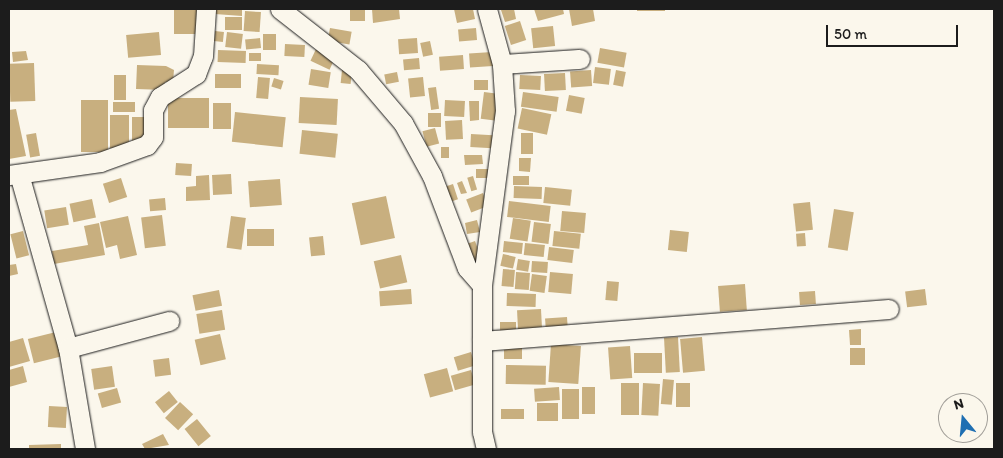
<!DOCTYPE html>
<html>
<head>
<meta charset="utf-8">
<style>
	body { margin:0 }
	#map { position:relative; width:1003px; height:458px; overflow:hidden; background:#fbf7ec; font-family:Itim,sans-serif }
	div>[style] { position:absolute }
	.building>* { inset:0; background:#c8af7f; transform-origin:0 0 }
	.roads { filter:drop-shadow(0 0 1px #1c1c1c) drop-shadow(0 0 1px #1c1c1c) }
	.minor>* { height:19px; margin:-9.5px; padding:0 9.5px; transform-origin:9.5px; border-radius:9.5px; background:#fbf7ec }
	span { translate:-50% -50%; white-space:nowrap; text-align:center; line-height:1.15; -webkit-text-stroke:5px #fbf7ec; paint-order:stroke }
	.frame { position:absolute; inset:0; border:10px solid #1c1c1c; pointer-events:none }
	.north { position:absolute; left:938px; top:393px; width:50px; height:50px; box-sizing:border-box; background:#fbf7ec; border:1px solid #a29f99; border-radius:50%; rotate:343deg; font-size:14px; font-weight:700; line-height:20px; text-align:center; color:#1c1c1c }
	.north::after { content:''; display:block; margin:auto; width:18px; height:22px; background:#1f6fb2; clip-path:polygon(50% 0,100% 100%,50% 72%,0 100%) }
	.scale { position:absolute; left:826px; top:25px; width:132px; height:22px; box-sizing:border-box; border:2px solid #1c1c1c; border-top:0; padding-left:6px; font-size:15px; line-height:18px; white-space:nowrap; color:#1c1c1c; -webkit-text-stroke:4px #fbf7ec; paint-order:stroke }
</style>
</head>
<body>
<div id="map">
	<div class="building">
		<div style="left:174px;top:9px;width:23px;height:25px"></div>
		<div style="clip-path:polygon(215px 9px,242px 9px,242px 16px,215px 14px)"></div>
		<div style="left:350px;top:9px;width:15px;height:12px"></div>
		<div style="clip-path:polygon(372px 9px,399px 9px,400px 19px,373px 23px)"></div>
		<div style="clip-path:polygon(454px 9px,473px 9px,475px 19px,457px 23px)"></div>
		<div style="clip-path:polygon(514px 9px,516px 19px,505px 22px,501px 10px)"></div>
		<div style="clip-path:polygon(534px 9px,563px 9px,564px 14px,538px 21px)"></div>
		<div style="clip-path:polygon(569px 9px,593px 9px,595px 21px,572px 26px)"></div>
		<div style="left:637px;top:9px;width:28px;height:2px"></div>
		<div style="left:245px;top:11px;width:16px;height:20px;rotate:4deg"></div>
		<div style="left:225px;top:17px;width:17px;height:13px"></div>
		<div style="left:520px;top:21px;width:20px;height:16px;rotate:72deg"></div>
		<div style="left:553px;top:26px;width:20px;height:22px;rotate:84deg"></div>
		<div style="left:330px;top:28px;width:22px;height:13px;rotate:10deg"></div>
		<div style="left:476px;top:28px;width:12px;height:18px;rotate:85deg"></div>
		<div style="left:215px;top:31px;width:9px;height:10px;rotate:6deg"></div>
		<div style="left:159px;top:32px;width:23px;height:33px;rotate:85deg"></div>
		<div style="left:227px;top:32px;width:16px;height:15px;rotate:7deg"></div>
		<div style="left:276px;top:34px;width:16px;height:13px;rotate:90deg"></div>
		<div style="left:260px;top:38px;width:10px;height:15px;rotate:84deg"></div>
		<div style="left:417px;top:38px;width:15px;height:19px;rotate:86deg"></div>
		<div style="left:430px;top:41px;width:14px;height:10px;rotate:78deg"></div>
		<div style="left:285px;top:44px;width:20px;height:12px;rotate:3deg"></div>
		<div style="left:600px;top:48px;width:27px;height:15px;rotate:10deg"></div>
		<div style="left:316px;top:49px;width:21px;height:13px;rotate:25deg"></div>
		<div style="left:218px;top:50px;width:28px;height:12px;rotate:2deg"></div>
		<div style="clip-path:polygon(26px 51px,28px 60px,13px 62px,12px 52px)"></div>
		<div style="left:492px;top:52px;width:14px;height:23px;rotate:86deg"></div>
		<div style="left:249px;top:53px;width:12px;height:8px"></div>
		<div style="left:463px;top:55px;width:14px;height:24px;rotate:86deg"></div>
		<div style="left:419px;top:58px;width:11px;height:16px;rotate:85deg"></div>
		<div style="left:34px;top:63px;width:38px;height:25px;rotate:88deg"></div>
		<div style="left:257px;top:64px;width:22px;height:10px;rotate:3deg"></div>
		<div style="clip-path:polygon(137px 65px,166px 66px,174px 70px,173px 82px,165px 82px,165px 90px,136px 89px)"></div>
		<div style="left:595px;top:67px;width:16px;height:16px;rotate:7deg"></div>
		<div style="left:311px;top:69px;width:20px;height:16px;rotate:9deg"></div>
		<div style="left:342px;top:70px;width:10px;height:13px;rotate:6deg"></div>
		<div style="left:591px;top:70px;width:16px;height:21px;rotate:86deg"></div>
		<div style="left:616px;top:70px;width:10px;height:15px;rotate:11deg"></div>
		<div style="left:397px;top:72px;width:10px;height:13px;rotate:79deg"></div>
		<div style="left:565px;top:73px;width:17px;height:21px;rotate:87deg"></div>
		<div style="left:215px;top:74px;width:26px;height:14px"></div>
		<div style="left:114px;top:75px;width:12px;height:25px"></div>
		<div style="left:520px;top:75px;width:21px;height:14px;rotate:3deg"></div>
		<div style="left:258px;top:77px;width:12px;height:21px;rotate:5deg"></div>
		<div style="left:423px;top:77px;width:19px;height:15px;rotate:84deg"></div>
		<div style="left:274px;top:78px;width:10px;height:9px;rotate:17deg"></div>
		<div style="left:474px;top:80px;width:14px;height:10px"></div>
		<div style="left:436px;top:87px;width:22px;height:8px;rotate:82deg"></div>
		<div style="left:484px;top:92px;width:16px;height:27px;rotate:7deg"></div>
		<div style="left:523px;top:92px;width:36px;height:15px;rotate:8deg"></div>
		<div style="left:569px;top:95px;width:16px;height:16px;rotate:11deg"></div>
		<div style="left:300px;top:97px;width:38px;height:26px;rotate:3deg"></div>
		<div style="left:209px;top:98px;width:30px;height:41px;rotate:90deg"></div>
		<div style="left:81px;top:100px;width:27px;height:52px"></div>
		<div style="left:445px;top:100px;width:20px;height:16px;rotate:3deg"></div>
		<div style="clip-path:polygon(469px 101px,479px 101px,479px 120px,470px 121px)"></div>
		<div style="left:113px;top:102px;width:22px;height:10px"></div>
		<div style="left:213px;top:103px;width:18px;height:26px"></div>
		<div style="left:522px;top:108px;width:30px;height:21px;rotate:12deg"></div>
		<div style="clip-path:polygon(16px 109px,26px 156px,9px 159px,9px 110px)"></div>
		<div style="left:235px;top:112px;width:51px;height:30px;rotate:6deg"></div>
		<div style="left:428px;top:113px;width:13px;height:14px"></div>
		<div style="left:110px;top:115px;width:19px;height:33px"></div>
		<div style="left:132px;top:117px;width:14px;height:25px"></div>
		<div style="left:462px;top:120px;width:19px;height:17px;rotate:87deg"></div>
		<div style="left:435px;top:128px;width:16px;height:13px;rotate:75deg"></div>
		<div style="left:302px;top:130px;width:36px;height:24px;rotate:6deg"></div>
		<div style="left:36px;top:133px;width:23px;height:10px;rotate:80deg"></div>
		<div style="left:521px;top:133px;width:12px;height:21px"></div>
		<div style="left:471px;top:134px;width:22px;height:13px;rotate:3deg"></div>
		<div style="left:441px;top:147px;width:8px;height:11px"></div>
		<div style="clip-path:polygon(464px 155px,482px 155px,483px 164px,465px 165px)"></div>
		<div style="clip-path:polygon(519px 158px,531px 158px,530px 172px,519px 171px)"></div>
		<div style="left:176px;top:163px;width:16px;height:12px;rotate:4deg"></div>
		<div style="left:476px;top:169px;width:12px;height:9px"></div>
		<div style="left:231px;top:174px;width:20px;height:19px;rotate:87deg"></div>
		<div style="clip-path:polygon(209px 175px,210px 200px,186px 201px,186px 187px,196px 186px,196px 176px)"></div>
		<div style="left:473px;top:176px;width:14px;height:6px;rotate:73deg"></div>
		<div style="left:513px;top:176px;width:16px;height:9px"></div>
		<div style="left:121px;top:178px;width:20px;height:19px;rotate:72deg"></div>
		<div style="left:280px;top:179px;width:26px;height:32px;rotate:86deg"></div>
		<div style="clip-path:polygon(462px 181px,467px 193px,461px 194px,457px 183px)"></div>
		<div style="left:453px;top:184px;width:16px;height:7px;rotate:72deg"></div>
		<div style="left:514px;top:186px;width:28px;height:12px;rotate:2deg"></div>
		<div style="left:545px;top:187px;width:27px;height:16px;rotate:6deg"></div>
		<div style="left:483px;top:193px;width:14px;height:18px;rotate:69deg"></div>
		<div style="left:386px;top:196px;width:43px;height:35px;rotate:78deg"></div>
		<div style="left:165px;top:198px;width:12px;height:16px;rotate:85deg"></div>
		<div style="left:92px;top:199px;width:19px;height:23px;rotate:78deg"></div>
		<div style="left:509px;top:201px;width:42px;height:16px;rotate:7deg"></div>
		<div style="left:810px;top:202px;width:28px;height:17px;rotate:84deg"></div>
		<div style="left:66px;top:207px;width:18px;height:22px;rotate:81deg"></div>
		<div style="left:834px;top:209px;width:20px;height:39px;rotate:9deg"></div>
		<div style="left:562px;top:211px;width:24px;height:20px;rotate:5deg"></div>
		<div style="left:162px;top:215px;width:31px;height:21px;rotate:83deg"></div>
		<div style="clip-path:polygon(128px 216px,137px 255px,120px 259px,117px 245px,106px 248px,100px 222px)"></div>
		<div style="left:231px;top:216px;width:15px;height:32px;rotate:8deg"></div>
		<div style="left:513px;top:218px;width:18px;height:21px;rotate:9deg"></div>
		<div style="clip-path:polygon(477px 220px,480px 232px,467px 234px,465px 223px)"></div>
		<div style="left:534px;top:222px;width:17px;height:20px;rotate:7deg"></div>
		<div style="clip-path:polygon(99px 223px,105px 255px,54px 264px,52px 251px,88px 245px,84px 226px)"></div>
		<div style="left:274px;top:229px;width:17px;height:27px;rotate:90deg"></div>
		<div style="left:670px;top:230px;width:19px;height:20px;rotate:6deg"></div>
		<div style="left:23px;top:231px;width:25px;height:13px;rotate:76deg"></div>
		<div style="left:554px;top:231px;width:27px;height:15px;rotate:6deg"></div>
		<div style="left:805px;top:233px;width:13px;height:9px;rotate:86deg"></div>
		<div style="left:323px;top:236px;width:19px;height:14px;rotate:84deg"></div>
		<div style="left:475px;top:241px;width:20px;height:8px;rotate:70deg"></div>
		<div style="left:504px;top:241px;width:19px;height:11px;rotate:6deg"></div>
		<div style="left:525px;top:243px;width:20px;height:12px;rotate:6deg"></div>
		<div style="left:549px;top:247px;width:25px;height:13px;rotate:7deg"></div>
		<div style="left:503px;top:254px;width:13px;height:12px;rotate:13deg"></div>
		<div style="left:401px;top:255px;width:28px;height:28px;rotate:77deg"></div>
		<div style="left:518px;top:259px;width:12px;height:11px;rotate:9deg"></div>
		<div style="left:532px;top:261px;width:16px;height:11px;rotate:4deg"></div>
		<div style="clip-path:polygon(16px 264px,18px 274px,9px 276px,9px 265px)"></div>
		<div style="left:503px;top:269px;width:12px;height:17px;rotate:5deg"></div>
		<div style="left:516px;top:272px;width:14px;height:17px;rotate:4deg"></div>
		<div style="left:550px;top:272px;width:23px;height:20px;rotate:5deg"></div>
		<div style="left:532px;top:274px;width:15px;height:17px;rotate:8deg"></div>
		<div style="left:607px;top:281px;width:12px;height:19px;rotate:5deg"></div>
		<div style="left:745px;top:284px;width:26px;height:27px;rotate:86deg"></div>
		<div style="left:411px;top:289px;width:15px;height:32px;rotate:86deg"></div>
		<div style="left:925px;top:289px;width:16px;height:20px;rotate:83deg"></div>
		<div style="left:219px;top:290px;width:16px;height:27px;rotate:79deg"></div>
		<div style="left:815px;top:291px;width:13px;height:16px;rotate:86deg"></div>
		<div style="left:507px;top:293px;width:29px;height:13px;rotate:2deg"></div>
		<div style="left:541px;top:309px;width:22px;height:24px;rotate:87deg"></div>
		<div style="left:222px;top:310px;width:20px;height:26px;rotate:81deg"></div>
		<div style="left:567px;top:317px;width:15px;height:22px;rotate:86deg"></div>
		<div style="left:500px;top:322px;width:16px;height:13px"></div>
		<div style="clip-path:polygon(861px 329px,861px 345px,850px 345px,849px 330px)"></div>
		<div style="left:56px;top:332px;width:25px;height:29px;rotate:76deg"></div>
		<div style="left:220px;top:334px;width:26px;height:26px;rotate:77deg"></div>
		<div style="left:678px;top:337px;width:35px;height:14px;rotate:87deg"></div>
		<div style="left:702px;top:337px;width:34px;height:22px;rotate:85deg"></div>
		<div style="clip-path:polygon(23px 338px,30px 361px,9px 367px,9px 342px)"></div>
		<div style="left:504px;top:343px;width:18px;height:16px"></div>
		<div style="left:551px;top:344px;width:30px;height:38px;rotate:4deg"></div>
		<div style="left:630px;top:346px;width:32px;height:22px;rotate:86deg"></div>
		<div style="left:850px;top:348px;width:15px;height:17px"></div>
		<div style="left:471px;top:352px;width:14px;height:18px;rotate:73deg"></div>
		<div style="left:634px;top:353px;width:28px;height:20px"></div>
		<div style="left:169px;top:358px;width:17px;height:16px;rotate:83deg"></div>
		<div style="left:506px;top:365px;width:40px;height:19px;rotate:1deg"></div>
		<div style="clip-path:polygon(23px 366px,27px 382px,9px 387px,9px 370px)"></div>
		<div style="left:112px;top:366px;width:21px;height:21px;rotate:82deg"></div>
		<div style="left:447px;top:368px;width:24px;height:24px;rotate:75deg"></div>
		<div style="left:471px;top:370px;width:15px;height:21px;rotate:74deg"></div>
		<div style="left:663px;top:379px;width:11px;height:25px;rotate:5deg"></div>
		<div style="left:621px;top:383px;width:18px;height:32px"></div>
		<div style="left:643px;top:383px;width:17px;height:32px;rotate:3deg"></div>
		<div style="left:676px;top:383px;width:14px;height:24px"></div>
		<div style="left:559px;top:387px;width:13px;height:25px;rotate:86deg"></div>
		<div style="left:582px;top:387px;width:13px;height:27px"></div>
		<div style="left:117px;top:388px;width:15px;height:20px;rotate:74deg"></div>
		<div style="left:562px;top:389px;width:17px;height:30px"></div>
		<div style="left:169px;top:391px;width:14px;height:18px;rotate:51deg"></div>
		<div style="left:180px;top:402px;width:18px;height:22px;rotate:43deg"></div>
		<div style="left:537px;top:403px;width:21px;height:18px"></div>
		<div style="left:49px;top:406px;width:18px;height:21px;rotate:3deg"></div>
		<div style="left:524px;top:409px;width:10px;height:23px;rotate:90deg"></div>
		<div style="left:197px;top:419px;width:22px;height:16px;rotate:51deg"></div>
		<div style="clip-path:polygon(163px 434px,169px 445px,145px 449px,142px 444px)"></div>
		<div style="clip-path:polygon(61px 444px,61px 449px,29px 449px,29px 445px)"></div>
	</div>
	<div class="roads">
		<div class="minor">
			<div style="left:280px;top:9px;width:99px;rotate:38deg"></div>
			<div style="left:358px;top:70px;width:70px;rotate:49.7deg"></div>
			<div style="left:403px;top:123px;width:60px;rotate:61.3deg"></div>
			<div style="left:432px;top:176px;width:98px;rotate:69.2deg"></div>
			<div style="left:467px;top:268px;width:23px;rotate:49deg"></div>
			<div style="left:502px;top:64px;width:78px;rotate:-3.7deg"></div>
			<div style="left:19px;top:174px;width:181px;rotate:74.3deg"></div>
			<div style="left:68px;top:348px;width:102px;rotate:80.4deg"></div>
			<div style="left:9px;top:175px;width:92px;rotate:-8.1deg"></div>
			<div style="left:100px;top:162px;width:50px;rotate:-19.9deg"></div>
			<div style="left:147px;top:145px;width:10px;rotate:-53deg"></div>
			<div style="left:153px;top:137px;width:27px;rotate:-90deg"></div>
			<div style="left:153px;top:110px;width:15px;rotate:-62deg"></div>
			<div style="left:160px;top:97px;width:43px;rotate:-32.6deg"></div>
			<div style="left:196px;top:74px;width:19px;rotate:-69deg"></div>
			<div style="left:203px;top:56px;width:47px;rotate:-86.3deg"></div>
			<div style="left:482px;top:341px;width:408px;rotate:-4.5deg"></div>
			<div style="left:68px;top:348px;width:105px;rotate:-15deg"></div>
			<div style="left:486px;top:449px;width:17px;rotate:-103deg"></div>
			<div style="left:482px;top:432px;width:147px;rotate:-90deg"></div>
			<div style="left:482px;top:285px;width:176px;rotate:-82.5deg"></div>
			<div style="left:505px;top:111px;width:47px;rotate:-93.7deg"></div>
			<div style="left:502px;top:64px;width:57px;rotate:-105.3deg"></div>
		</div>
	</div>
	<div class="frame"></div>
	<div class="north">N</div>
	<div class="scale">50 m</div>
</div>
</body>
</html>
